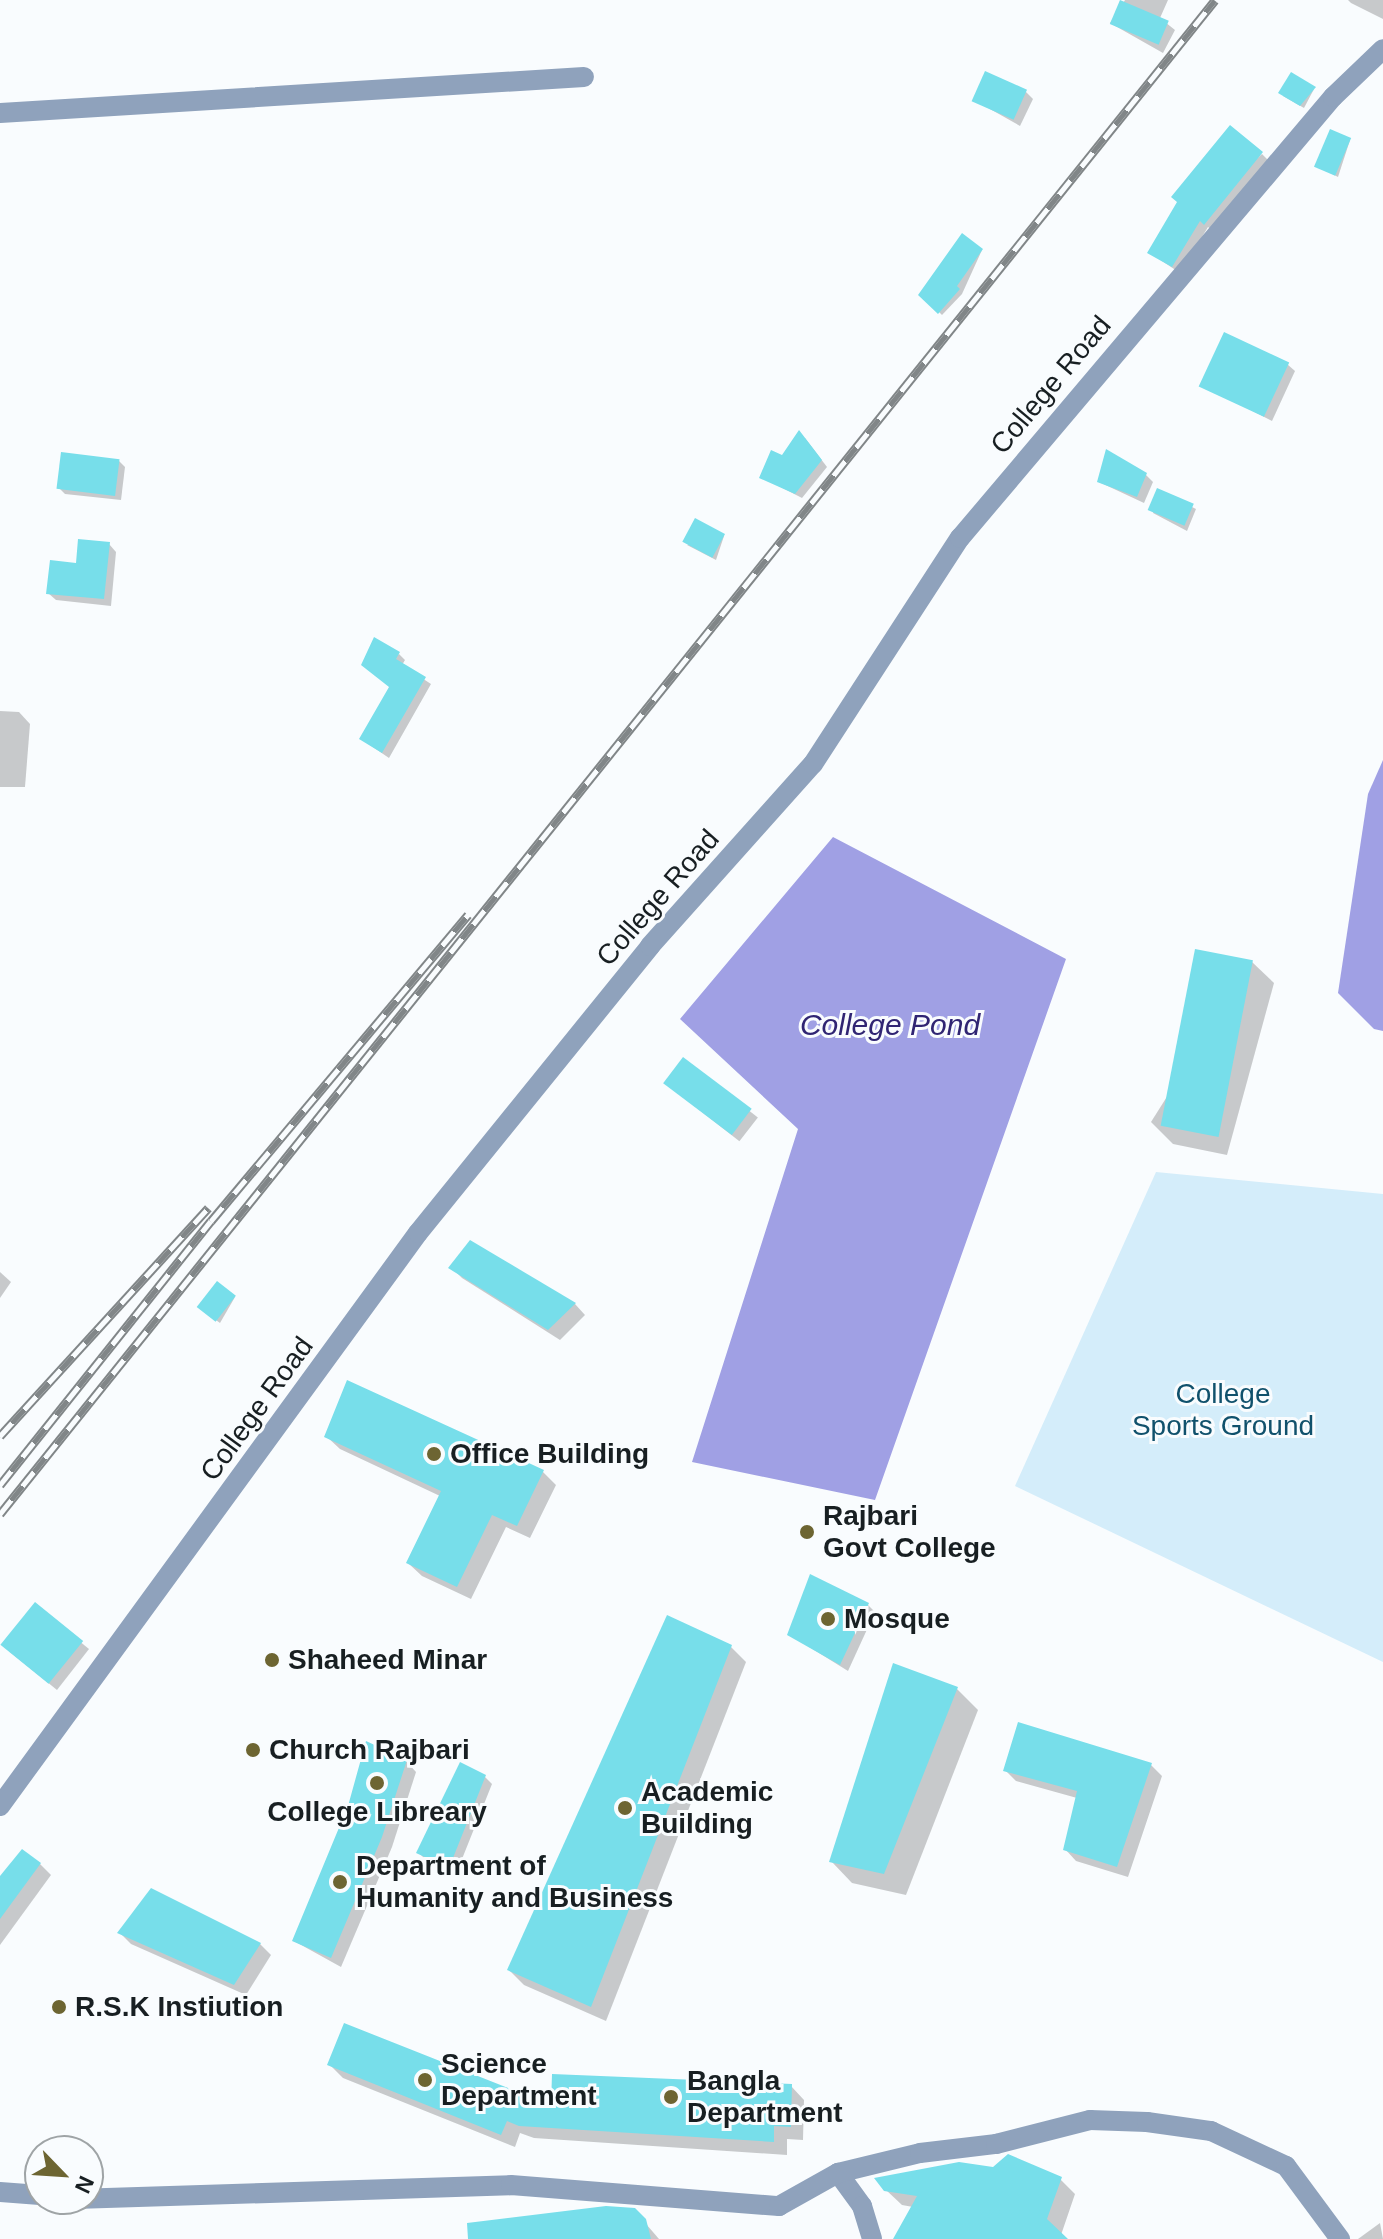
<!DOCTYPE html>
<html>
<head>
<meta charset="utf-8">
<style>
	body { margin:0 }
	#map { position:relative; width:1383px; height:2239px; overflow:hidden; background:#f9fcfe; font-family:Helvetica,sans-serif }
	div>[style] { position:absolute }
	.green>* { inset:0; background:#d4edfa }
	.water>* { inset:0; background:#a0a0e4 }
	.shadow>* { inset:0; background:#0003; transform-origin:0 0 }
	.building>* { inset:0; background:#77deea; transform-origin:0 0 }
	.street>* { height:20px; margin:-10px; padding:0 10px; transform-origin:10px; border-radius:10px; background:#8fa2bc }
	.rail>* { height:9px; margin-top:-4.5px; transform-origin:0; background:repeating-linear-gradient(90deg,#f9fcfe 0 18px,#818688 0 36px); box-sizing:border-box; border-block:2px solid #818688 }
	.dots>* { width:22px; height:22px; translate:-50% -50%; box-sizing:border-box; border:4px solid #f9fcfe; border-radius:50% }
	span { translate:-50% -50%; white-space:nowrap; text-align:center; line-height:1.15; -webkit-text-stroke:6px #f9fcfe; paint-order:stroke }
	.street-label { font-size:28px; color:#181f22 }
	.park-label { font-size:28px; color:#10516c }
	.poi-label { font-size:28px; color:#181f22; font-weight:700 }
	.left { translate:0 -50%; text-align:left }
	.water-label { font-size:30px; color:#302573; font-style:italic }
	.north { position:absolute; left:24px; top:2135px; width:80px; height:80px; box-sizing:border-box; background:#f9fcfe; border:2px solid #9fa4a6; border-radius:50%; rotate:115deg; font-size:22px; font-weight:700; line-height:32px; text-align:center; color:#181f22 }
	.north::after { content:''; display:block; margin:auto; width:28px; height:36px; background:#6d6532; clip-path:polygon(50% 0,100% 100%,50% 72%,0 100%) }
</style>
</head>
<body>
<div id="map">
	<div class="green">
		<div style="clip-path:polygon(1156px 1172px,1383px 1194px,1383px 1662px,1015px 1486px)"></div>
	</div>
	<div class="water">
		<div style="clip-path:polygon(1383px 760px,1383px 1031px,1374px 1029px,1338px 993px,1368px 794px)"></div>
		<div style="clip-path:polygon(833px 837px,1066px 959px,875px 1500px,692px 1462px,798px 1129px,680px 1019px)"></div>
	</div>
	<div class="shadow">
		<div style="clip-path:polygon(1125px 0,1168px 0,1160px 18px,1175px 30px,1163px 53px,1110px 23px)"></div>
		<div style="clip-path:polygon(1348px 0,1383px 0,1383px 19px,1351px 3px)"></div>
		<div style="clip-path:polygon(1314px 89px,1304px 108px,1283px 96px)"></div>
		<div style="clip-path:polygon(1026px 92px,1033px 99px,1020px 126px,974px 100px)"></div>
		<div style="clip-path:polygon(1350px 140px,1338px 177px,1315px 165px)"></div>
		<div style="clip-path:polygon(1262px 154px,1269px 161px,1212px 230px,1208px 227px,1180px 273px,1150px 253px)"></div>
		<div style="clip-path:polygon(982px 250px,962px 294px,942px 315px,921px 294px)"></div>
		<div style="clip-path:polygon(1287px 364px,1295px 371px,1272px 421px,1202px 385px)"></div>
		<div style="clip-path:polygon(805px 438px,827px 467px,802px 498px,761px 477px)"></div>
		<div style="clip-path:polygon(119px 461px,125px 467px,121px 500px,65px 494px,59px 488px)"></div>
		<div style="clip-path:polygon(1145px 474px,1153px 482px,1144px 503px,1099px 482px)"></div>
		<div style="clip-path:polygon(1158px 490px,1196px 509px,1187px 531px,1153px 513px)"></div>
		<div style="clip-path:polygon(724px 536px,716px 560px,687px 545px)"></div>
		<div style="clip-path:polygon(109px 544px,116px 552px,111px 606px,56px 600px,48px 593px)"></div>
		<div style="clip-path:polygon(399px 654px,405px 660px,402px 665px,431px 684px,389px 758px,361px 739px,391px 687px,370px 670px)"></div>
		<div style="clip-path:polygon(0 711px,19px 712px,30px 724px,25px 787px,0 787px)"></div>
		<div style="clip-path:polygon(1252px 962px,1274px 983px,1227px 1155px,1173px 1144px,1151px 1122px)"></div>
		<div style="left:683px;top:1059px;width:95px;height:30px;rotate:38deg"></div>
		<div style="clip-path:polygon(470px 1243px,575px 1304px,585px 1315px,560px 1340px,462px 1278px,451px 1267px)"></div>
		<div style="clip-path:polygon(0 1272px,11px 1282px,0 1298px)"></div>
		<div style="clip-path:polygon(235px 1297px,220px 1323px,202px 1310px)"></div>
		<div style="clip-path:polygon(348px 1383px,543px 1472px,556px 1485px,530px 1538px,506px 1527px,471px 1599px,422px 1576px,408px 1563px,440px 1496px,340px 1449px,326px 1436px)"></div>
		<div style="clip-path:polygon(35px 1605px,89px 1649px,57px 1690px,10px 1652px)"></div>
		<div style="clip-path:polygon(868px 1605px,875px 1612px,848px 1671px,790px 1635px)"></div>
		<div style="clip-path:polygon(731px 1647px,746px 1662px,606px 2021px,524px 1985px,509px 1970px)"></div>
		<div style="clip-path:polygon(957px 1689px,978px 1710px,906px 1895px,852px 1883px,831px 1861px)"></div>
		<div style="clip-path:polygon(406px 1761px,416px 1772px,392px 1847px,341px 1967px,294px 1941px)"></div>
		<div style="clip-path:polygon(1151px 1765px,1162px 1776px,1128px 1877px,1076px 1861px,1065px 1849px,1077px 1798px,1016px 1781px,1005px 1770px)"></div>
		<div style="clip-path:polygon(485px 1777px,492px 1784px,456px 1874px,425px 1859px,418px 1852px)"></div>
		<div style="clip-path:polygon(40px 1864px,51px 1875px,0 1945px,0 1879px)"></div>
		<div style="clip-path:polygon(120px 1933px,260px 1944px,271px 1955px,246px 1995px,131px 1944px)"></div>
		<div style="clip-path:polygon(330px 2065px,552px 2108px,791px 2086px,804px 2100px,803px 2140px,787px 2139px,787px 2155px,534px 2138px,520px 2133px,515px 2147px,343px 2078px)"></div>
		<div style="clip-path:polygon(1060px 2179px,1075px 2194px,1061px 2235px,1065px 2239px,895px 2239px,913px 2207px,902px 2205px,886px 2190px)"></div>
		<div style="clip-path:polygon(634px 2210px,659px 2239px,513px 2239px)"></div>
		<div style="clip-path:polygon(1380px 2223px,1383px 2239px,1358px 2239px)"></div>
	</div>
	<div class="building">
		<div style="left:1120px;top:0;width:53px;height:26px;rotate:23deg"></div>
		<div style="left:985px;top:71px;width:46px;height:33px;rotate:24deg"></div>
		<div style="clip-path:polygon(1291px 72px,1316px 87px,1300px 106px,1278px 93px)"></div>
		<div style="clip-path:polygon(1230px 125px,1263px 152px,1204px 225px,1200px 221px,1172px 267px,1147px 253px,1177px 202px,1171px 197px)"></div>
		<div style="left:1330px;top:129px;width:23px;height:41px;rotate:23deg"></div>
		<div style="clip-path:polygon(962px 233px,983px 249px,957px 286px,960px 289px,938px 314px,918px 295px)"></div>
		<div style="left:1224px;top:332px;width:72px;height:60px;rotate:25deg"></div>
		<div style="clip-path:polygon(799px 430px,822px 460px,795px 494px,759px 478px,771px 450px,782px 455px)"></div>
		<div style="clip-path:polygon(1106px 449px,1147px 473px,1137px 497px,1097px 482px)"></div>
		<div style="left:61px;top:452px;width:59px;height:37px;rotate:7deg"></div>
		<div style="left:1157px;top:488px;width:40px;height:24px;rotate:23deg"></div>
		<div style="left:695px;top:518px;width:34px;height:27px;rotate:28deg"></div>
		<div style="clip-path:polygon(78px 539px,110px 542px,104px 599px,46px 594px,50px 560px,76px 563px)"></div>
		<div style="clip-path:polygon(374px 637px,400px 652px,396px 659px,426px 677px,382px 753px,359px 739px,389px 687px,361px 665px)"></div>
		<div style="left:1195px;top:949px;width:59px;height:180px;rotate:11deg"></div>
		<div style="left:683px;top:1057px;width:86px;height:33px;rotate:37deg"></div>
		<div style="clip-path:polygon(470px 1240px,576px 1303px,548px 1330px,448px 1268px)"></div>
		<div style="left:217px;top:1281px;width:24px;height:33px;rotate:38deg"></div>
		<div style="clip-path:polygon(347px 1380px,544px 1470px,517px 1526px,492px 1515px,457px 1587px,406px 1563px,441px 1491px,324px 1437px)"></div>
		<div style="clip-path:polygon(810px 1574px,869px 1603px,840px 1665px,787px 1635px)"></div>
		<div style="left:35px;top:1602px;width:62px;height:55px;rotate:39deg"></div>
		<div style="clip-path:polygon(667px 1615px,732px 1645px,591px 2007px,507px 1970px)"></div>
		<div style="clip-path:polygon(893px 1663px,958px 1687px,884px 1874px,829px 1862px)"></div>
		<div style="clip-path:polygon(1018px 1722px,1152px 1763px,1117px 1867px,1063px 1850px,1077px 1791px,1003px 1771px)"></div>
		<div style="clip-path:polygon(366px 1741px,407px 1760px,382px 1837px,331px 1958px,292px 1941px,348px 1806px)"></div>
		<div style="clip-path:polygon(460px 1762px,486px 1775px,449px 1868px,416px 1853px)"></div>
		<div style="clip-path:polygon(22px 1849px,41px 1863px,0 1919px,0 1876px)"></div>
		<div style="clip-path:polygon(151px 1888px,261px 1943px,234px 1985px,117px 1933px)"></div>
		<div style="clip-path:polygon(344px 2023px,551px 2105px,552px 2074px,792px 2084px,791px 2127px,774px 2126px,774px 2142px,519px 2126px,507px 2121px,501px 2135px,327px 2065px)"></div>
		<div style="clip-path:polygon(1008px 2154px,1062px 2177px,1047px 2219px,1068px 2239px,893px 2239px,917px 2196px,884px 2191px,874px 2178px,959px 2162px,993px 2167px)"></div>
		<div style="clip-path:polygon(606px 2206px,635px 2208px,646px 2219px,651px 2239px,468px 2239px,467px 2223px)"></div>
	</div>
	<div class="street">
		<div style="left:0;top:113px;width:585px;rotate:-3.53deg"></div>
		<div style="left:0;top:1806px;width:709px;rotate:-53.89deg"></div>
		<div style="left:418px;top:1233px;width:369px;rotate:-51deg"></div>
		<div style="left:650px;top:946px;width:244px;rotate:-48.2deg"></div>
		<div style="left:813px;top:764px;width:270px;rotate:-57deg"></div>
		<div style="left:960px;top:538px;width:578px;rotate:-49.78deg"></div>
		<div style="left:1333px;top:97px;width:69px;rotate:-43.8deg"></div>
		<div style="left:838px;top:2173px;width:41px;rotate:54deg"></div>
		<div style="left:862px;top:2206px;width:34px;rotate:73deg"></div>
		<div style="left:0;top:2192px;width:40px;rotate:4.3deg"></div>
		<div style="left:75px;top:2199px;width:436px;rotate:-1.8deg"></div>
		<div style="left:511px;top:2185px;width:269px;rotate:4.5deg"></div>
		<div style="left:779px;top:2206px;width:68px;rotate:-29.2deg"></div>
		<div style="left:838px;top:2173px;width:84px;rotate:-13.7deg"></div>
		<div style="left:920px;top:2153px;width:77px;rotate:-6.8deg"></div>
		<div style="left:996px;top:2144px;width:97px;rotate:-14.3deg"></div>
		<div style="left:1090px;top:2120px;width:57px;rotate:2deg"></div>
		<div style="left:1147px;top:2122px;width:65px;rotate:8deg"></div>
		<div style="left:1211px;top:2131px;width:83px;rotate:25deg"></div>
		<div style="left:1286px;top:2166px;width:91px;rotate:53.5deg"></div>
	</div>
	<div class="rail">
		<div style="left:0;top:1436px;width:309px;rotate:-47.6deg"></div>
		<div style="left:0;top:1485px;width:338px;rotate:-51.4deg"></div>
		<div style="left:211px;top:1221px;width:400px;rotate:-50deg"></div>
		<div style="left:0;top:1514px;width:1941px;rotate:-51.25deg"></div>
	</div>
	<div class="dots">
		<div style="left:434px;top:1454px;background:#6d6532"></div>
		<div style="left:807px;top:1532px;background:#6d6532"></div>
		<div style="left:828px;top:1619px;background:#6d6532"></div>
		<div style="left:272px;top:1660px;background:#6d6532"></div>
		<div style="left:253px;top:1750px;background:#6d6532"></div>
		<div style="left:377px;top:1783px;background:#6d6532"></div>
		<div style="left:625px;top:1808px;background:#6d6532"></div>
		<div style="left:340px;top:1882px;background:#6d6532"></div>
		<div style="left:59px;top:2007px;background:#6d6532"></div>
		<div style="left:425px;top:2080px;background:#6d6532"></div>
		<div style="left:671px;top:2097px;background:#6d6532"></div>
	</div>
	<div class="street-label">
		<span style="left:1051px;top:385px;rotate:-50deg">College Road</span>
		<span style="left:658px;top:898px;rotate:-49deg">College Road</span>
		<span style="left:257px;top:1409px;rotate:-54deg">College Road</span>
	</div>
	<div class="park-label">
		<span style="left:1223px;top:1410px">College<br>Sports Ground</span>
	</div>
	<div class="poi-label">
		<span class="left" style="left:450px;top:1454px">Office Building</span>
		<span class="left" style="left:823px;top:1532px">Rajbari<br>Govt College</span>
		<span class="left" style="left:844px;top:1619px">Mosque</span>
		<span class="left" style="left:288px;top:1660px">Shaheed Minar</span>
		<span class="left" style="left:269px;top:1750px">Church Rajbari</span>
		<span class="left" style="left:641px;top:1808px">Academic<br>Building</span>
		<span style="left:377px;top:1812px">College Libreary</span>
		<span class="left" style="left:356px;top:1882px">Department of<br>Humanity and Business</span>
		<span class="left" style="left:75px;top:2007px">R.S.K Instiution</span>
		<span class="left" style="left:441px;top:2080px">Science<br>Department</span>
		<span class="left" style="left:687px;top:2097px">Bangla<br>Department</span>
	</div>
	<div class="water-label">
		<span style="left:890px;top:1025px">College Pond</span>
	</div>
	<div class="north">N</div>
</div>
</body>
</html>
